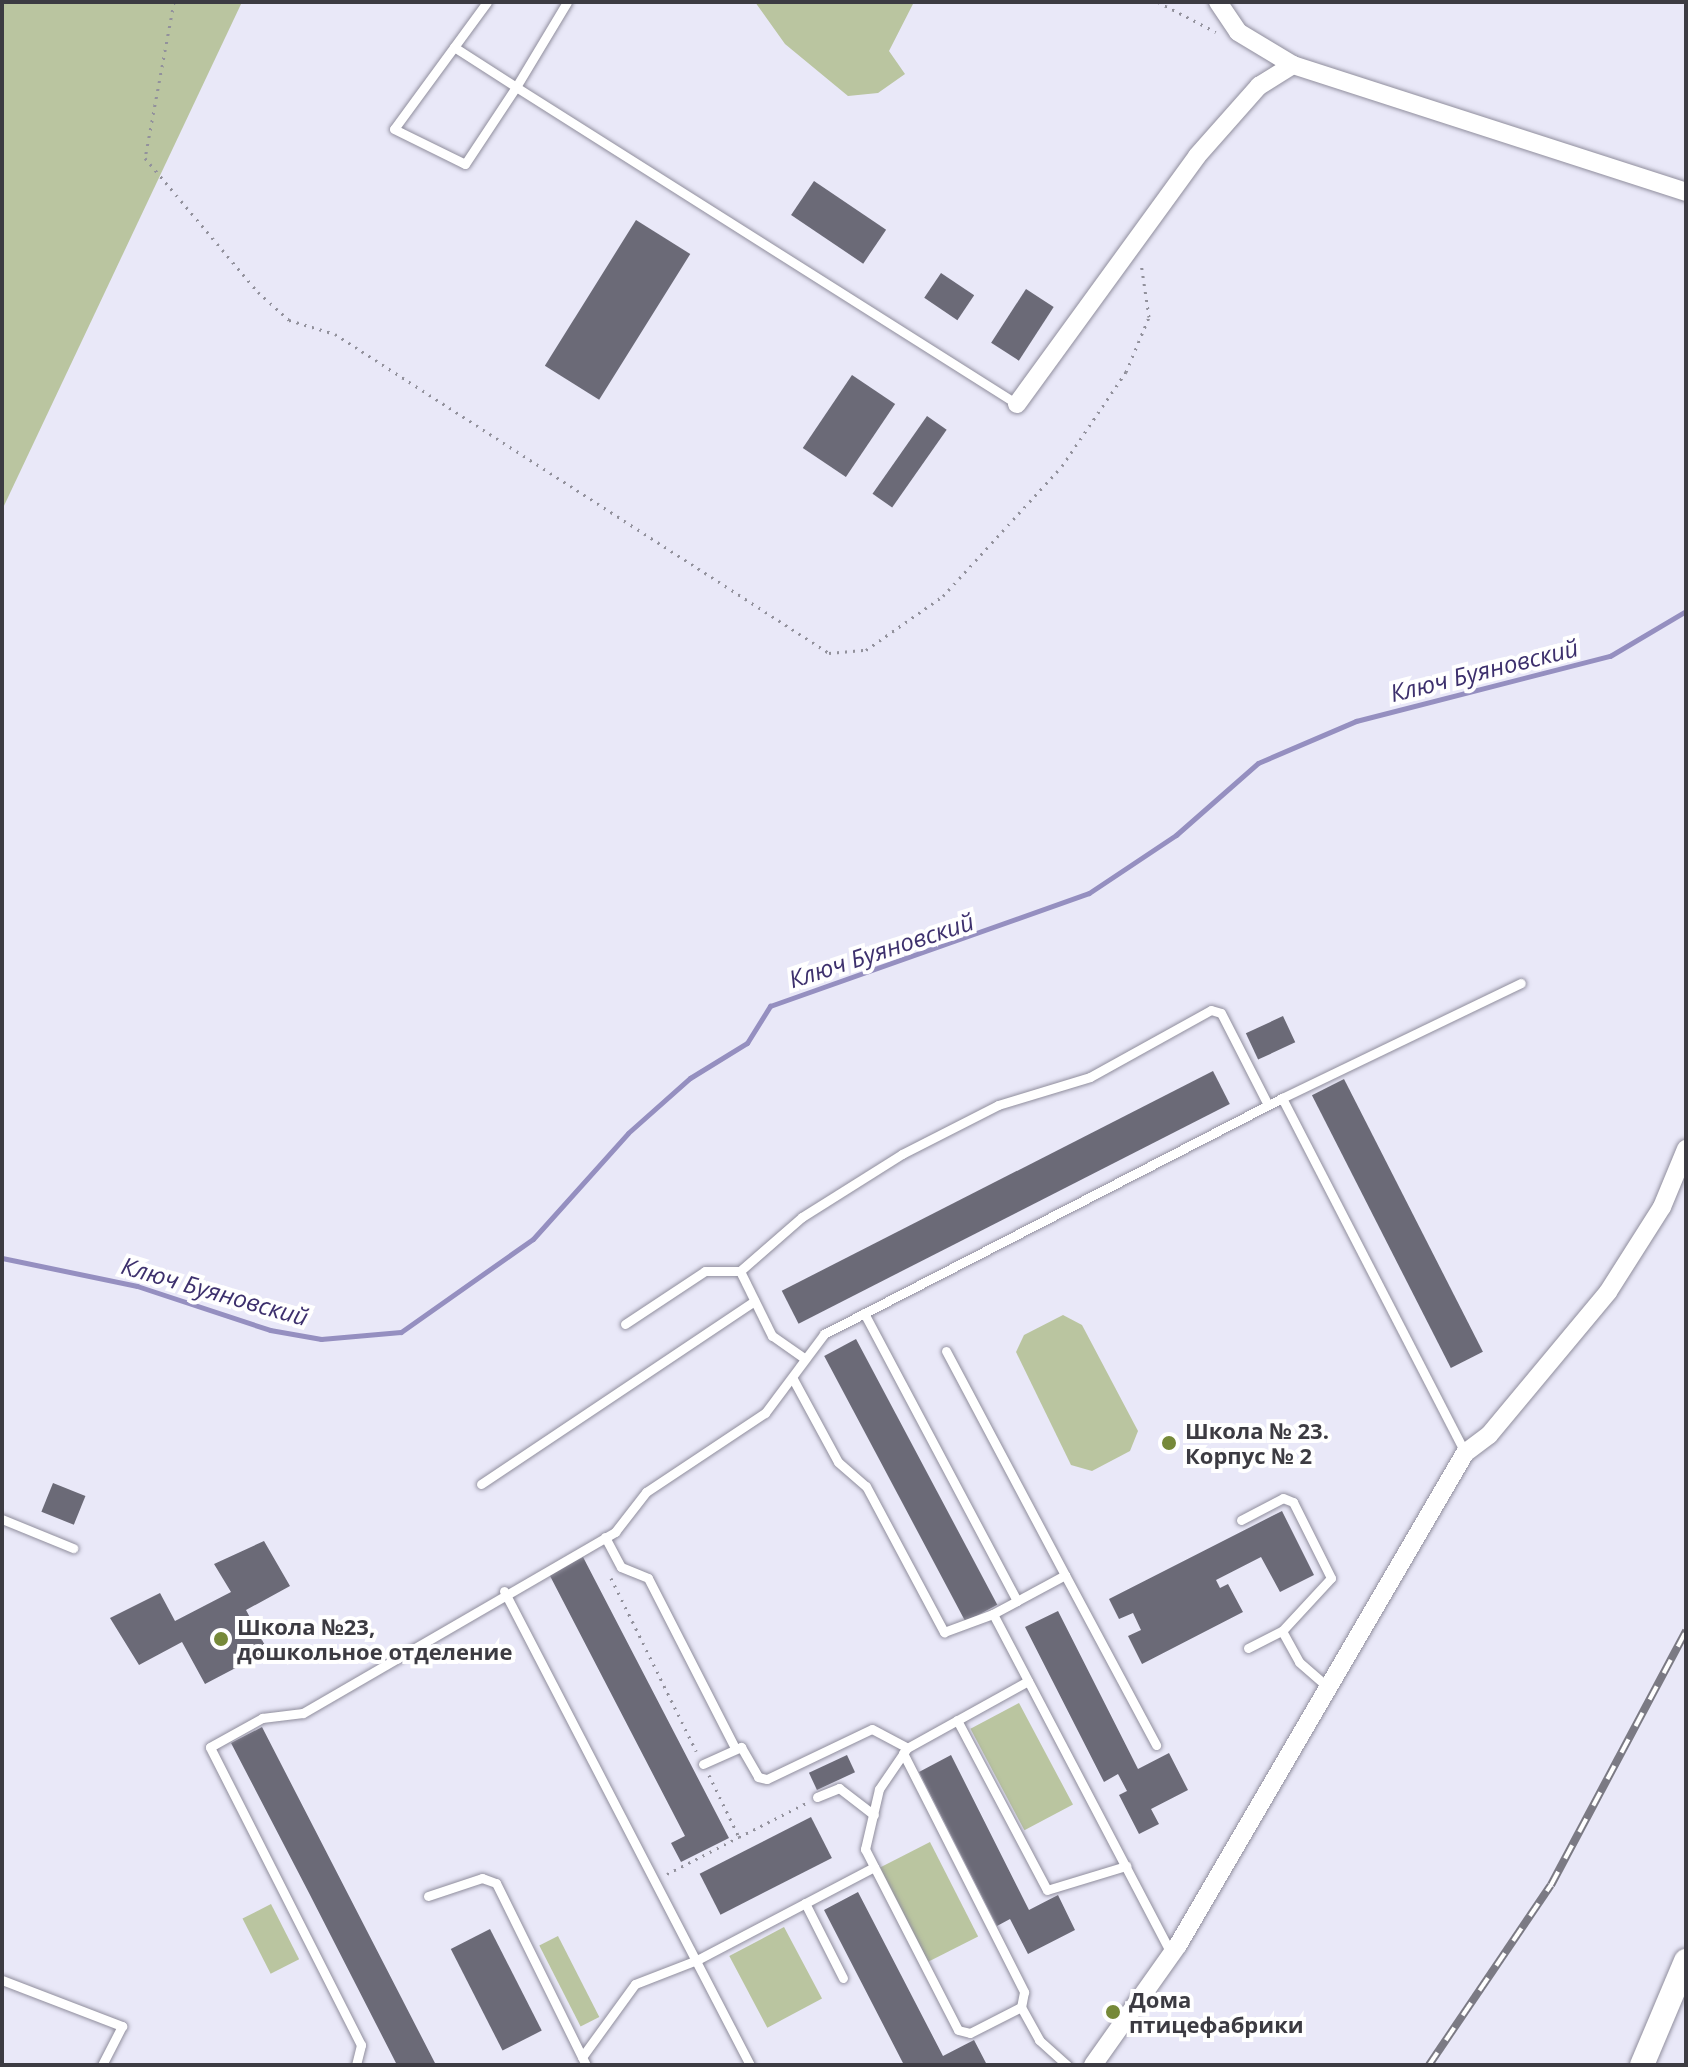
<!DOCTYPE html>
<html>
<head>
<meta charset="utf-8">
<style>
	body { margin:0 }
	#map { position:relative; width:1688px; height:2067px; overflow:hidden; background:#e9e8f8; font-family:"Open Sans",sans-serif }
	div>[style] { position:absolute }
	.green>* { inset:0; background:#bac5a0; transform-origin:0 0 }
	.stream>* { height:5px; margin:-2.5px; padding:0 2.5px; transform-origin:2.5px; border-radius:2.5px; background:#958fc0 }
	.building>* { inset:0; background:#6b6a77; transform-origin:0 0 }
	.path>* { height:3px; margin-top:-1.5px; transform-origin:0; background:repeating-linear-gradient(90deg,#92919c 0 2px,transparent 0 8px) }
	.roads { filter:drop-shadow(0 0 2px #908e9d) drop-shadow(0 0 2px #908e9d) }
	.lane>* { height:9px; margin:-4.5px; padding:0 4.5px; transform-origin:4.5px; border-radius:4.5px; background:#fff }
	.street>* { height:18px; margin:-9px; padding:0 9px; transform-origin:9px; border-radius:9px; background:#fff }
	.secondary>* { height:24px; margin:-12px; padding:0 12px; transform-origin:12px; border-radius:12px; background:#fff }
	.rail>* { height:8px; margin-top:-4px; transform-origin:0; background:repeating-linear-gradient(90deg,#fff 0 15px,#7b7a84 0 30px); box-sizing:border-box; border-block:2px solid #7b7a84 }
	.dots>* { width:22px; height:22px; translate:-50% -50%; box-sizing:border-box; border:4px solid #fff; border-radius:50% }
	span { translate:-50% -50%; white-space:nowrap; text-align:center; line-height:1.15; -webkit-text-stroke:8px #fff; paint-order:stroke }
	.poi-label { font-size:22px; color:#3c3b42; font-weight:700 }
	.left { translate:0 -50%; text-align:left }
	.water-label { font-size:24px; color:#3d306d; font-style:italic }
	.frame { position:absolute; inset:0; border:4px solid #3c3b42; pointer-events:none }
</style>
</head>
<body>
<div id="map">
	<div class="green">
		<div style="clip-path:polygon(2px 2px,242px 2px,2px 510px)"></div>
		<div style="clip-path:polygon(755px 2px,914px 2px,889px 51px,905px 74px,878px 93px,848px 96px,785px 44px)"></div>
		<div style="clip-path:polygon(1063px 1315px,1082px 1325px,1138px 1431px,1130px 1451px,1092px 1471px,1071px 1465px,1016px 1352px,1024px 1335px)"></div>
		<div style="left:1019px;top:1703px;width:115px;height:55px;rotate:62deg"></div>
		<div style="left:930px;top:1842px;width:106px;height:56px;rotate:63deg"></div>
		<div style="left:271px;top:1904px;width:62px;height:32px;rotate:63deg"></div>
		<div style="left:784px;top:1927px;width:81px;height:62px;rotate:62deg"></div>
		<div style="left:558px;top:1936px;width:91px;height:21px;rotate:63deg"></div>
	</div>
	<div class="stream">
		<div style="left:2px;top:1258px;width:138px;rotate:11.7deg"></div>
		<div style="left:137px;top:1286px;width:140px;rotate:18.3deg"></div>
		<div style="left:270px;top:1330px;width:52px;rotate:10deg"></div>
		<div style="left:321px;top:1339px;width:80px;rotate:-5deg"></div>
		<div style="left:401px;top:1332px;width:161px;rotate:-35.2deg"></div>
		<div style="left:533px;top:1239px;width:142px;rotate:-48.1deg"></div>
		<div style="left:628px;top:1133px;width:83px;rotate:-41.6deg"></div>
		<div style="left:690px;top:1078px;width:67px;rotate:-31.6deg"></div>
		<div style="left:747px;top:1043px;width:44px;rotate:-58.1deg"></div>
		<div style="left:770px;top:1006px;width:338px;rotate:-19.5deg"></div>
		<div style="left:1089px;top:893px;width:105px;rotate:-33.7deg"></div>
		<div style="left:1176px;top:835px;width:109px;rotate:-41.3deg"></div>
		<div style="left:1258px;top:763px;width:107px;rotate:-23.2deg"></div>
		<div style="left:1356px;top:721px;width:262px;rotate:-14.4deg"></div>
		<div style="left:1610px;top:656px;width:88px;rotate:-30.6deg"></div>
	</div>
	<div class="building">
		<div style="left:814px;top:181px;width:87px;height:41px;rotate:34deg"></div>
		<div style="left:636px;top:220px;width:64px;height:172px;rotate:32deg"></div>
		<div style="left:941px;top:273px;width:40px;height:30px;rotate:34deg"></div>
		<div style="left:1026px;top:289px;width:33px;height:64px;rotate:33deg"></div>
		<div style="left:852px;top:375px;width:52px;height:88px;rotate:34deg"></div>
		<div style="left:927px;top:416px;width:24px;height:95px;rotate:35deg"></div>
		<div style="left:1283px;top:1016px;width:29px;height:41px;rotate:65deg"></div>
		<div style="left:1213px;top:1071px;width:37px;height:484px;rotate:63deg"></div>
		<div style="left:1344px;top:1079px;width:306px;height:36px;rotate:63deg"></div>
		<div style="left:856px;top:1339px;width:301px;height:36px;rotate:62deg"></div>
		<div style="left:53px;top:1483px;width:35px;height:31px;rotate:22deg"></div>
		<div style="clip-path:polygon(1282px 1511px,1314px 1575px,1280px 1592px,1261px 1557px,1216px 1580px,1220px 1588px,1228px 1584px,1243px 1612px,1142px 1664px,1128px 1636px,1141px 1630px,1133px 1613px,1119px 1619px,1109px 1599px)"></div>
		<div style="clip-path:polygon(264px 1541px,290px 1586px,246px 1610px,268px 1651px,205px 1684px,182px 1642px,139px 1665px,110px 1618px,160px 1593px,175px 1621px,231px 1592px,214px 1564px)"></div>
		<div style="clip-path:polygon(583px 1557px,729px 1838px,681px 1862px,671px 1843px,685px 1836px,549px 1574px)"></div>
		<div style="clip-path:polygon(1058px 1611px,1138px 1769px,1169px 1753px,1188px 1790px,1151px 1809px,1159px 1824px,1139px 1834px,1119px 1795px,1127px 1791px,1118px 1774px,1104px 1782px,1025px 1627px)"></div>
		<div style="clip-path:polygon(262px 1727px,436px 2065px,397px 2065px,309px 1893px,231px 1743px)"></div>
		<div style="left:847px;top:1755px;width:19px;height:42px;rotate:65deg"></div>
		<div style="clip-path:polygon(951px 1755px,1029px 1910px,1058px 1895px,1075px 1930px,1028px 1954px,1010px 1919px,997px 1926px,919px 1772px)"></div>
		<div style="left:811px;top:1817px;width:46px;height:125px;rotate:63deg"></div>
		<div style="clip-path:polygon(858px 1892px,943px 2056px,974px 2040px,987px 2065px,904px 2065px,824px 1910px)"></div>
		<div style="left:490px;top:1929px;width:114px;height:44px;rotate:63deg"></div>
	</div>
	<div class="path">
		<div style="left:174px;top:2px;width:159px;rotate:100.5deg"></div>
		<div style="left:145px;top:158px;width:175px;rotate:49.9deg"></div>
		<div style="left:258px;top:292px;width:42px;rotate:42.1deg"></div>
		<div style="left:289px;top:320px;width:48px;rotate:16.9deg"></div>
		<div style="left:335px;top:334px;width:588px;rotate:32.85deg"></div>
		<div style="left:829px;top:653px;width:37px;rotate:-5deg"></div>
		<div style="left:866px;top:650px;width:94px;rotate:-35deg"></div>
		<div style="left:943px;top:596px;width:176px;rotate:-47.5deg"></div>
		<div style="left:1062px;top:466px;width:114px;rotate:-55.8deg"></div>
		<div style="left:1126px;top:372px;width:60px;rotate:-67.3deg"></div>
		<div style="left:1149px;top:317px;width:55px;rotate:-98.4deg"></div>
		<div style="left:1158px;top:2px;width:65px;rotate:27.3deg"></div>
		<div style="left:611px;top:1578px;width:193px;rotate:63.8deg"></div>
		<div style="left:709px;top:1775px;width:69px;rotate:64.2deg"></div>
		<div style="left:739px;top:1837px;width:75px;rotate:-26.9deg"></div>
		<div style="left:667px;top:1874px;width:81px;rotate:-27.2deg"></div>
	</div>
	<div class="roads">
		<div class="lane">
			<div style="left:487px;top:2px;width:157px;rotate:126.2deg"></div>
			<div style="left:394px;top:129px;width:79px;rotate:26.2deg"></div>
			<div style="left:465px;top:164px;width:92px;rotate:-56.5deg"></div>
			<div style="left:516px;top:87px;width:593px;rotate:32.32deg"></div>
			<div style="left:454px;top:47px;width:74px;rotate:32.8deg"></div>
			<div style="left:516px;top:87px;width:99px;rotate:-59deg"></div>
			<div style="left:1282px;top:1098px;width:265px;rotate:-25.7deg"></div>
			<div style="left:864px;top:1313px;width:326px;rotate:62deg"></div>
			<div style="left:1017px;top:1601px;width:27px;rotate:152deg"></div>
			<div style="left:993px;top:1614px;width:383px;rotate:62.3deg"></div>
			<div style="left:625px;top:1324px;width:96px;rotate:-33.5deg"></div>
			<div style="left:705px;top:1271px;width:35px"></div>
			<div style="left:946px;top:1351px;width:254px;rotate:62deg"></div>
			<div style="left:1065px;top:1575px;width:55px;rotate:151.6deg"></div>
			<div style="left:804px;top:1358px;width:39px;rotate:-145deg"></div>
			<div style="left:772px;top:1336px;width:72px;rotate:-116.2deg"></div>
			<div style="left:740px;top:1271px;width:82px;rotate:-41.1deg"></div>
			<div style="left:802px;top:1217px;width:118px;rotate:-32.2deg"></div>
			<div style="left:902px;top:1154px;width:108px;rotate:-27deg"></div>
			<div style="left:998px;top:1105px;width:96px;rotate:-16.9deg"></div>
			<div style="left:1090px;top:1077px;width:138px;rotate:-29deg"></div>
			<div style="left:1211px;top:1010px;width:10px;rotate:17deg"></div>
			<div style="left:1221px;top:1013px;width:103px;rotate:62.9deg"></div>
			<div style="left:793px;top:1379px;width:94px;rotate:61.5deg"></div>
			<div style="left:838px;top:1462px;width:37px;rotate:41deg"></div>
			<div style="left:866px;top:1486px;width:166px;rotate:61.9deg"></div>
			<div style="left:944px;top:1632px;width:52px;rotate:-20.2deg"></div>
			<div style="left:481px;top:1484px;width:329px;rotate:-33.8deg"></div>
			<div style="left:2px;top:1519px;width:77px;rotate:22.2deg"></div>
			<div style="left:1241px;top:1520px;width:47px;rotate:-27.6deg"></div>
			<div style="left:1283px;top:1498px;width:11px;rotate:22deg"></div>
			<div style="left:1293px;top:1502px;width:85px;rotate:63.4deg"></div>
			<div style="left:1331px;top:1578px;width:72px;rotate:132.8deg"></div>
			<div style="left:1282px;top:1631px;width:35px;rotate:61deg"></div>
			<div style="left:1299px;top:1662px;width:40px;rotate:41deg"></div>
			<div style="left:605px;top:1537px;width:34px;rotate:62deg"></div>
			<div style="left:621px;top:1567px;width:29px;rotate:22deg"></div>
			<div style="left:648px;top:1578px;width:191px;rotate:62.9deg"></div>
			<div style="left:1065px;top:1575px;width:193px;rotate:61.8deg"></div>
			<div style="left:504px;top:1591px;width:534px;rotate:62.57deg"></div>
			<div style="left:1248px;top:1648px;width:38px;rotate:-27deg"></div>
			<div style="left:1028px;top:1681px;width:138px;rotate:151deg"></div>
			<div style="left:907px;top:1748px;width:50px;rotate:124.3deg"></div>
			<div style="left:879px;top:1789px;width:62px;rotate:103.1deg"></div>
			<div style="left:865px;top:1849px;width:203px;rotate:62.8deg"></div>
			<div style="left:958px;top:2030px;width:12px;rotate:14deg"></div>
			<div style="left:970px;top:2033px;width:57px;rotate:-27deg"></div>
			<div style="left:1021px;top:2007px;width:38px;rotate:61deg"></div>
			<div style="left:1039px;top:2040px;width:38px;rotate:42deg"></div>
			<div style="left:957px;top:1720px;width:192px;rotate:62.1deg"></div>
			<div style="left:1047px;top:1890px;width:83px;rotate:-16.9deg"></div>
			<div style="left:903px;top:1753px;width:268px;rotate:63.1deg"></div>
			<div style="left:1024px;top:1992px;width:15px;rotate:101deg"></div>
			<div style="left:703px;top:1764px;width:42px;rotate:-24.1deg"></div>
			<div style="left:741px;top:1747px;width:34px;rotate:60deg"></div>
			<div style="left:758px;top:1777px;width:9px;rotate:13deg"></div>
			<div style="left:767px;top:1779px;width:116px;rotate:-25.5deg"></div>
			<div style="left:872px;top:1729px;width:40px;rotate:28deg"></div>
			<div style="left:817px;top:1797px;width:24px;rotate:-22deg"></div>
			<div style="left:839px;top:1788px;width:44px;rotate:37.6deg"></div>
			<div style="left:428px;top:1896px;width:57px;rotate:-18.4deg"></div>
			<div style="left:482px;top:1878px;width:15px;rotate:20deg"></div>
			<div style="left:496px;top:1883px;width:203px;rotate:63.7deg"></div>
			<div style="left:805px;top:1903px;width:84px;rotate:63.1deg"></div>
			<div style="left:2px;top:1980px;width:129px;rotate:21deg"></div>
			<div style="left:122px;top:2026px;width:44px;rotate:117.1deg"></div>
			<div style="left:582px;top:2057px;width:90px;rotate:-54deg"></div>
			<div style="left:635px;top:1984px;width:66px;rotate:-21.2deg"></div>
			<div style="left:697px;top:1960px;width:200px;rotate:-27.7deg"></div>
			<div style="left:356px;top:2065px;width:21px;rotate:-76deg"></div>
			<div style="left:361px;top:2045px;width:334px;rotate:-116.9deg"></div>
			<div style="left:210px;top:1747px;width:60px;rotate:-29.1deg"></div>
			<div style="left:262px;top:1718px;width:41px;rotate:-7deg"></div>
			<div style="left:303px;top:1713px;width:361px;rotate:-30.1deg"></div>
			<div style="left:615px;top:1532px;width:51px;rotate:-52.2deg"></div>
			<div style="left:646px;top:1492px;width:143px;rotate:-33.6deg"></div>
			<div style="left:765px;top:1413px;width:99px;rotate:-53.2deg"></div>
			<div style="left:824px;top:1334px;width:515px;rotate:-27.26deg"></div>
			<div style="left:1282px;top:1098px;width:399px;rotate:62.7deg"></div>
		</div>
		<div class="street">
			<div style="left:1218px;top:2px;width:36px;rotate:56deg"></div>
			<div style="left:1238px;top:32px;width:64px;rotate:31deg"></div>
			<div style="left:1293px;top:65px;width:413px;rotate:17.9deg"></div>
			<div style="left:1017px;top:404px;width:306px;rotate:-54deg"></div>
			<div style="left:1197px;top:156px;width:94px;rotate:-48.5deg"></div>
			<div style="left:1259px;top:86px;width:40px;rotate:-32deg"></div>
			<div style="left:1093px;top:2065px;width:147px;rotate:-54.7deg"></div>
			<div style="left:1178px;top:1945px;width:570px;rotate:-59.74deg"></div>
			<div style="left:1465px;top:1453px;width:30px;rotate:-37deg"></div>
			<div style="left:1489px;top:1435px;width:186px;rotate:-50.2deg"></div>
			<div style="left:1608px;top:1292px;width:101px;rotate:-57.6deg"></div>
			<div style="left:1662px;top:1207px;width:63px;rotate:-67.5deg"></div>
		</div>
		<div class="secondary">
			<div style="left:1642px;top:2065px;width:113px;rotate:-67.1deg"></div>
		</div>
	</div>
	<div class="rail">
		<div style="left:1429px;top:2065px;width:217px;rotate:-55.9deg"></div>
		<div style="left:1551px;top:1885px;width:288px;rotate:-62deg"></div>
	</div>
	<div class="dots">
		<div style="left:1169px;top:1443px;background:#768939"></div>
		<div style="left:221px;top:1639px;background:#768939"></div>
		<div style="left:1113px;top:2012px;background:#768939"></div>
	</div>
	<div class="poi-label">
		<span class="left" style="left:1185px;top:1443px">Школа № 23.<br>Корпус № 2</span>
		<span class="left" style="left:237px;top:1639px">Школа №23,<br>дошкольное отделение</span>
		<span class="left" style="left:1129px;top:2012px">Дома<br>птицефабрики</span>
	</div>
	<div class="water-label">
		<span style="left:1484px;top:670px;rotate:-14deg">Ключ Буяновский</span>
		<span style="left:881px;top:950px;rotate:-18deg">Ключ Буяновский</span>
		<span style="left:215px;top:1291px;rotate:16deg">Ключ Буяновский</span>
	</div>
	<div class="frame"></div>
</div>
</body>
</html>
